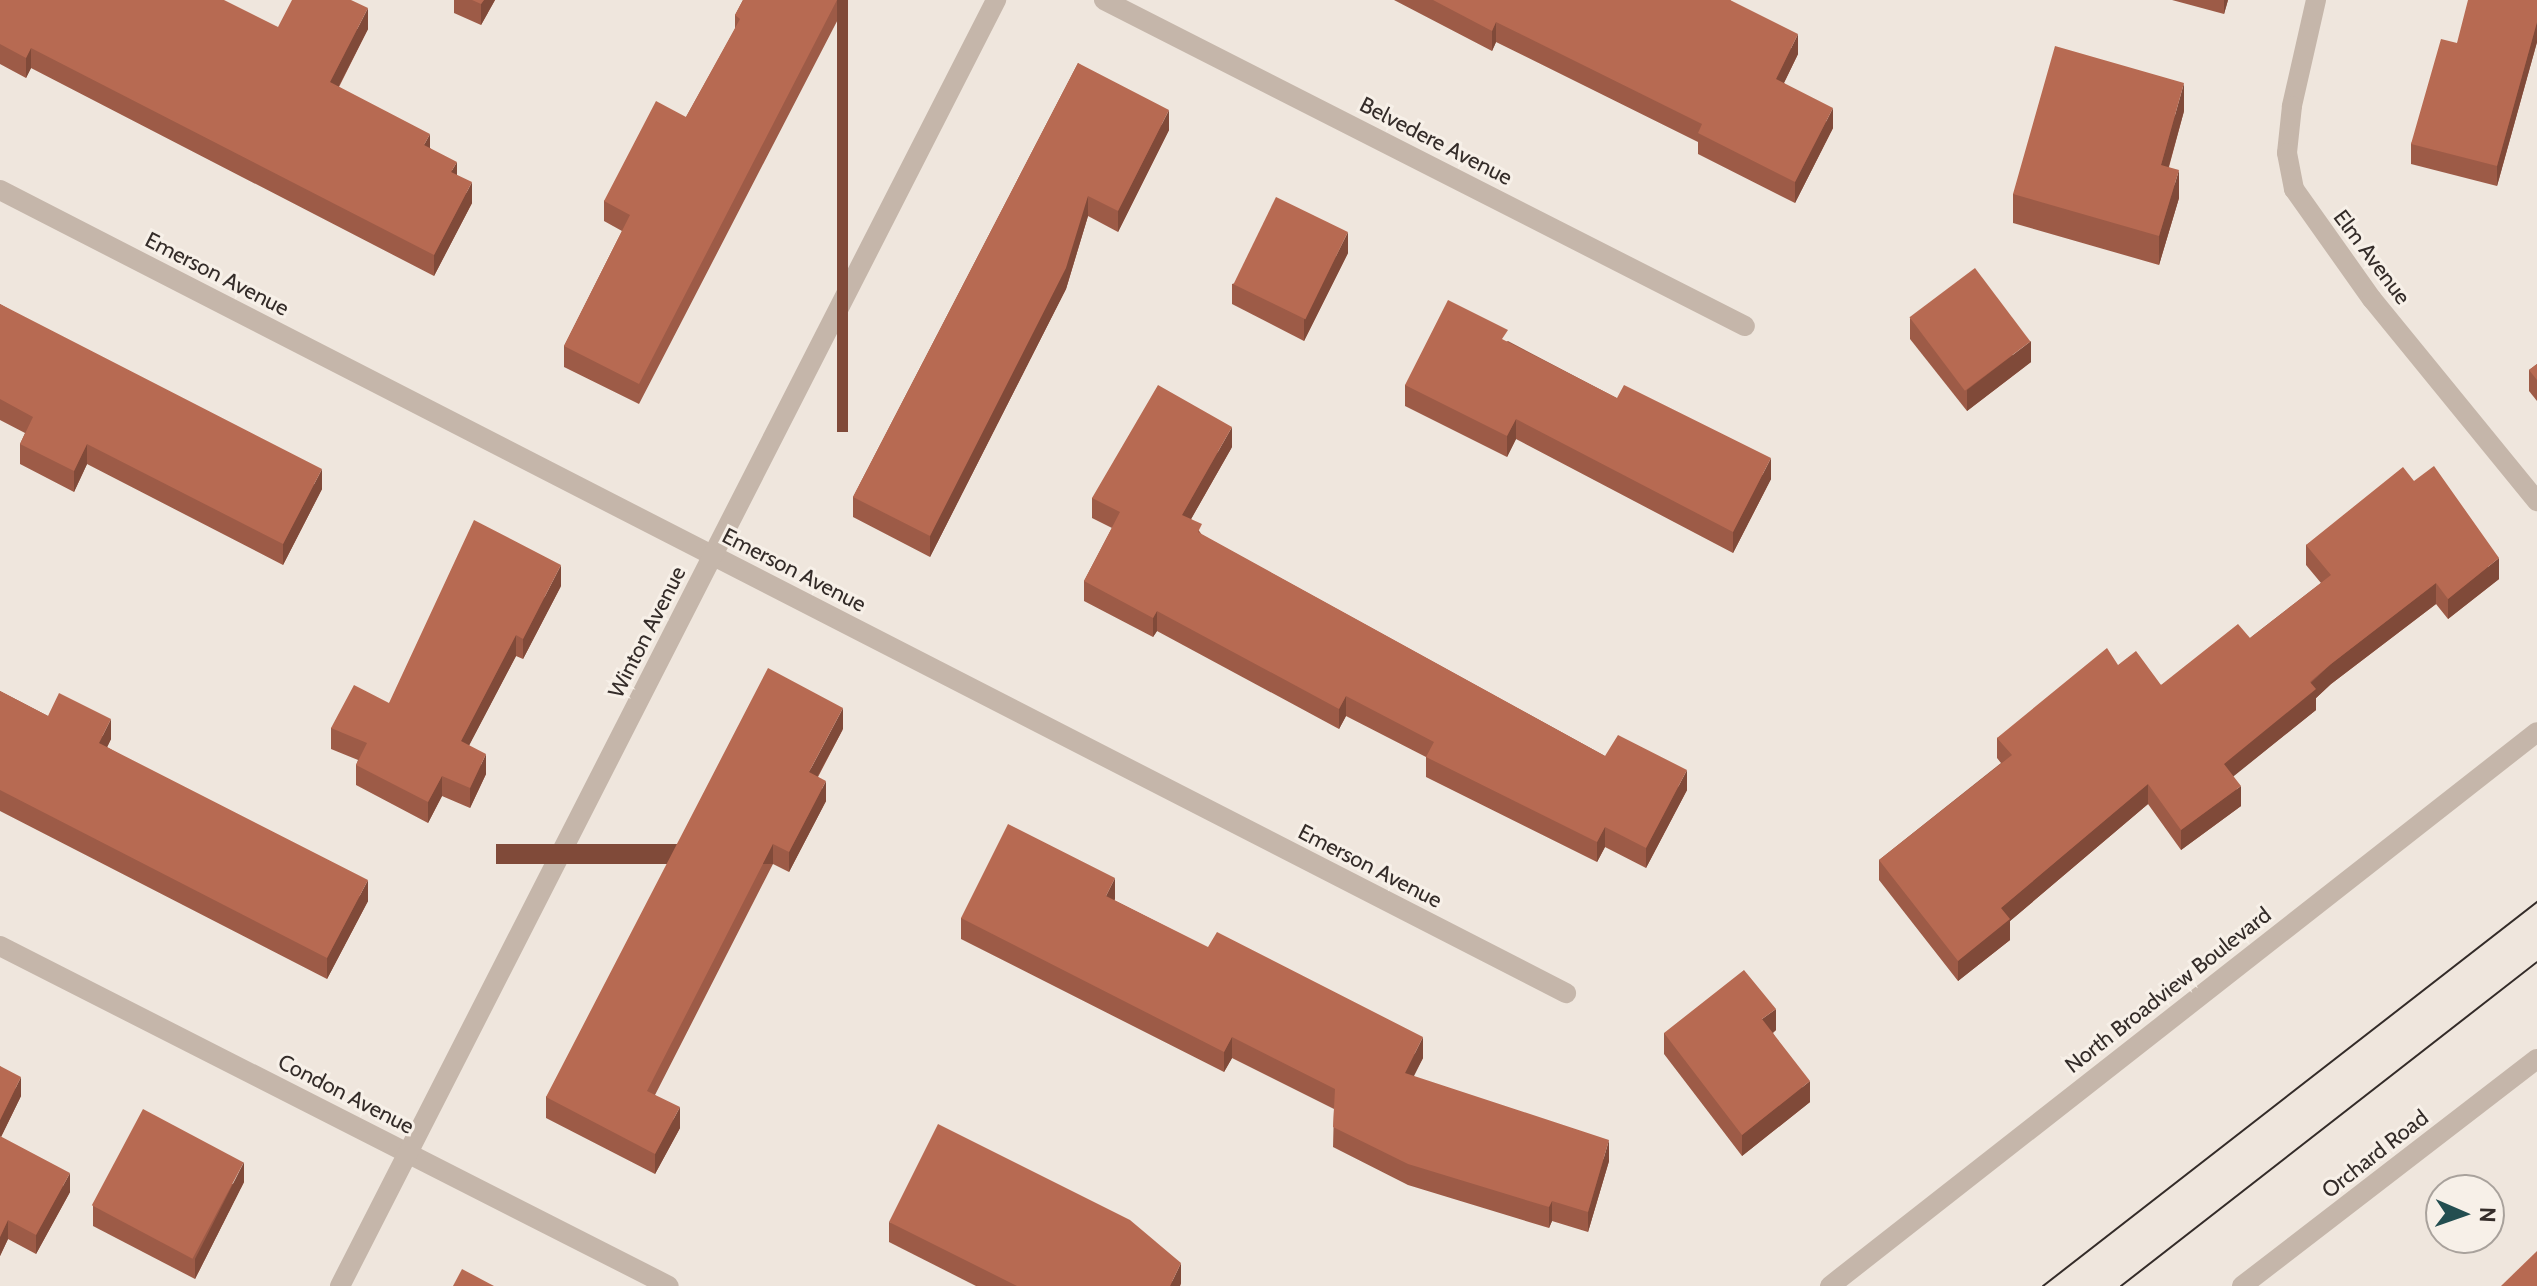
<!DOCTYPE html>
<html>
<head>
<meta charset="utf-8">
<style>
	body { margin:0 }
	#map { position:relative; width:2537px; height:1286px; overflow:hidden; background:#efe6dd; font-family:Cabin,sans-serif }
	div>[style] { position:absolute }
	.minor>* { height:20px; margin:-10px; padding:0 10px; transform-origin:10px; border-radius:10px; background:#c5b6aa }
	.tram>* { height:2px; margin:-1px; padding:0 1px; transform-origin:1px; border-radius:1px; background:#342c29 }
	.wall>* { inset:0; background:#9d5b47 }
	.shaded-wall>* { inset:0; background:#804a39; transform-origin:0 0 }
	.building>* { inset:0; background:#b76a52; transform-origin:0 0 }
	span { translate:-50% -50%; white-space:nowrap; text-align:center; line-height:1.15; -webkit-text-stroke:6px #f7f0e8; paint-order:stroke }
	.street-label { font-size:22px; color:#342c29 }
	.north { position:absolute; left:2425px; top:1174px; width:80px; height:80px; box-sizing:border-box; background:#f7f0e8; border:2px solid #a9a29c; border-radius:50%; rotate:92deg; font-size:22px; font-weight:700; line-height:32px; text-align:center; color:#342c29 }
	.north::after { content:''; display:block; margin:auto; width:28px; height:36px; background:#234e50; clip-path:polygon(50% 0,100% 100%,50% 72%,0 100%) }
</style>
</head>
<body>
<div id="map">
	<div class="minor">
		<div style="left:1104px;top:0;width:719px;rotate:26.96deg"></div>
		<div style="left:2316px;top:0;width:109px;rotate:102.8deg"></div>
		<div style="left:2292px;top:106px;width:47px;rotate:96.1deg"></div>
		<div style="left:2287px;top:153px;width:37px;rotate:79deg"></div>
		<div style="left:2294px;top:189px;width:135px;rotate:54.7deg"></div>
		<div style="left:2372px;top:299px;width:261px;rotate:50.8deg"></div>
		<div style="left:0;top:190px;width:1760px;rotate:27.15deg"></div>
		<div style="left:0;top:946px;width:750px;rotate:26.94deg"></div>
		<div style="left:340px;top:1286px;width:1444px;rotate:-62.97deg"></div>
		<div style="left:1830px;top:1286px;width:898px;rotate:-38.08deg"></div>
		<div style="left:2242px;top:1286px;width:372px;rotate:-37.6deg"></div>
	</div>
	<div class="tram">
		<div style="left:2043px;top:1286px;width:626px;rotate:-37.86deg"></div>
		<div style="left:2121px;top:1286px;width:527px;rotate:-37.91deg"></div>
	</div>
	<div class="wall">
		<div style="clip-path:polygon(0 0,278px 27px,368px 29px,339px 87px,430px 148px,457px 175px,472px 203px,434px 276px,31px 68px,26px 78px,0 64px)"></div>
		<div style="clip-path:polygon(454px 0,495px 0,481px 25px,454px 13px)"></div>
		<div style="clip-path:polygon(743px 0,848px 0,639px 404px,564px 367px,564px 346px,622px 231px,604px 221px,604px 201px,686px 117px,735px 29px,735px 15px)"></div>
		<div style="clip-path:polygon(1394px 0,1730px 0,1798px 54px,1784px 83px,1833px 128px,1795px 203px,1698px 154px,1698px 142px,1496px 42px,1492px 51px)"></div>
		<div style="clip-path:polygon(2172px 0,2228px 0,2224px 14px)"></div>
		<div style="clip-path:polygon(2537px 0,2537px 42px,2497px 186px,2411px 164px,2411px 144px,2457px 43px)"></div>
		<div style="clip-path:polygon(1078px 63px,1169px 130px,1118px 232px,1088px 216px,1066px 289px,930px 557px,853px 517px,853px 497px)"></div>
		<div style="clip-path:polygon(2184px 111px,2169px 167px,2179px 198px,2159px 265px,2013px 223px,2013px 194px)"></div>
		<div style="clip-path:polygon(1348px 253px,1304px 341px,1232px 304px,1232px 284px)"></div>
		<div style="clip-path:polygon(0 304px,322px 489px,283px 565px,87px 464px,74px 492px,20px 464px,20px 444px,25px 433px,0 420px)"></div>
		<div style="clip-path:polygon(1910px 318px,2031px 362px,1967px 411px,1910px 339px)"></div>
		<div style="clip-path:polygon(1508px 341px,1771px 479px,1733px 553px,1516px 439px,1507px 457px,1405px 406px,1405px 385px)"></div>
		<div style="clip-path:polygon(2537px 364px,2537px 401px,2529px 391px,2529px 370px)"></div>
		<div style="clip-path:polygon(1232px 447px,1191px 519px,1202px 535px,1605px 756px,1687px 790px,1646px 868px,1605px 847px,1597px 862px,1426px 777px,1426px 757px,1346px 716px,1339px 729px,1157px 631px,1153px 637px,1084px 601px,1084px 581px,1112px 528px,1092px 518px,1092px 498px)"></div>
		<div style="clip-path:polygon(2414px 481px,2499px 579px,2448px 619px,2436px 604px,2331px 684px,2316px 698px,2316px 710px,2233px 776px,2241px 806px,2181px 850px,2148px 804px,2010px 921px,2010px 940px,1958px 981px,1879px 880px,1879px 860px,2001px 763px,1997px 758px,1997px 738px,2118px 665px,2161px 685px,2250px 638px,2321px 583px,2306px 565px,2306px 545px)"></div>
		<div style="clip-path:polygon(561px 586px,523px 659px,516px 656px,469px 745px,486px 774px,470px 808px,442px 796px,428px 823px,356px 785px,356px 765px,358px 760px,331px 749px,331px 728px,389px 703px)"></div>
		<div style="clip-path:polygon(0 691px,48px 716px,111px 739px,107px 747px,368px 901px,327px 979px,0 811px)"></div>
		<div style="clip-path:polygon(843px 729px,818px 777px,826px 801px,789px 872px,773px 864px,655px 1095px,680px 1128px,655px 1174px,546px 1118px,546px 1097px)"></div>
		<div style="clip-path:polygon(1115px 899px,1114px 900px,1423px 1058px,1413px 1076px,1609px 1161px,1588px 1232px,1552px 1221px,1549px 1228px,1408px 1185px,1333px 1147px,1334px 1109px,1232px 1058px,1224px 1072px,961px 939px,961px 918px)"></div>
		<div style="clip-path:polygon(1776px 1030px,1773px 1033px,1810px 1102px,1742px 1156px,1664px 1054px,1664px 1033px)"></div>
		<div style="clip-path:polygon(0 1066px,21px 1096px,1px 1137px,70px 1192px,36px 1254px,8px 1239px,0 1256px)"></div>
		<div style="clip-path:polygon(244px 1182px,195px 1279px,93px 1226px,93px 1206px)"></div>
		<div style="clip-path:polygon(889px 1222px,1181px 1283px,1180px 1286px,976px 1286px,889px 1242px)"></div>
	</div>
	<div class="shaded-wall">
		<div style="clip-path:polygon(484px 0,495px 0,481px 25px,481px 4px)"></div>
		<div style="left:837px;top:0;width:11px;height:432px"></div>
		<div style="clip-path:polygon(2224px 0,2228px 0,2224px 14px)"></div>
		<div style="clip-path:polygon(368px 8px,368px 29px,330px 103px,330px 82px)"></div>
		<div style="clip-path:polygon(1496px 22px,1496px 42px,1492px 51px,1492px 31px)"></div>
		<div style="clip-path:polygon(2537px 22px,2537px 42px,2497px 186px,2497px 166px)"></div>
		<div style="clip-path:polygon(1798px 34px,1798px 54px,1776px 99px,1776px 79px)"></div>
		<div style="clip-path:polygon(31px 48px,31px 68px,26px 78px,26px 58px)"></div>
		<div style="clip-path:polygon(2184px 83px,2184px 111px,2161px 194px,2161px 165px)"></div>
		<div style="clip-path:polygon(1833px 108px,1833px 128px,1795px 203px,1795px 182px)"></div>
		<div style="clip-path:polygon(1169px 110px,1169px 130px,1118px 232px,1118px 211px)"></div>
		<div style="clip-path:polygon(430px 134px,430px 154px,424px 145px)"></div>
		<div style="clip-path:polygon(457px 162px,457px 182px,451px 172px)"></div>
		<div style="clip-path:polygon(2179px 170px,2179px 198px,2159px 265px,2159px 236px)"></div>
		<div style="clip-path:polygon(472px 182px,472px 203px,434px 276px,434px 255px)"></div>
		<div style="clip-path:polygon(1088px 196px,1088px 216px,1066px 289px,930px 557px,930px 536px)"></div>
		<div style="clip-path:polygon(1348px 232px,1348px 253px,1304px 341px,1304px 320px)"></div>
		<div style="clip-path:polygon(2031px 341px,2031px 362px,1967px 411px,1967px 390px)"></div>
		<div style="clip-path:polygon(1516px 419px,1516px 439px,1507px 457px,1507px 436px)"></div>
		<div style="clip-path:polygon(1232px 427px,1232px 447px,1182px 535px,1182px 515px)"></div>
		<div style="clip-path:polygon(87px 444px,87px 464px,74px 492px,74px 471px)"></div>
		<div style="clip-path:polygon(1771px 458px,1771px 479px,1733px 553px,1733px 532px)"></div>
		<div style="clip-path:polygon(322px 469px,322px 489px,283px 565px,283px 544px)"></div>
		<div style="clip-path:polygon(2499px 558px,2499px 579px,2448px 619px,2448px 599px)"></div>
		<div style="clip-path:polygon(561px 565px,561px 586px,523px 659px,523px 639px)"></div>
		<div style="clip-path:polygon(2436px 583px,2436px 604px,2331px 684px,2316px 698px,2316px 710px,2224px 784px,2224px 764px,2331px 664px)"></div>
		<div style="clip-path:polygon(1157px 611px,1157px 631px,1153px 637px,1153px 618px)"></div>
		<div style="clip-path:polygon(516px 635px,516px 656px,461px 761px,461px 741px)"></div>
		<div style="clip-path:polygon(1346px 696px,1346px 716px,1339px 729px,1339px 709px)"></div>
		<div style="clip-path:polygon(843px 708px,843px 729px,809px 792px,809px 772px)"></div>
		<div style="clip-path:polygon(111px 719px,111px 739px,99px 764px,99px 743px)"></div>
		<div style="clip-path:polygon(486px 754px,486px 774px,470px 808px,470px 788px)"></div>
		<div style="clip-path:polygon(1687px 770px,1687px 790px,1646px 868px,1646px 848px)"></div>
		<div style="clip-path:polygon(442px 776px,442px 796px,428px 823px,428px 802px)"></div>
		<div style="clip-path:polygon(826px 781px,826px 801px,789px 872px,789px 852px)"></div>
		<div style="clip-path:polygon(2148px 784px,2148px 804px,2010px 921px,2010px 940px,1958px 981px,1958px 961px,2001px 908px)"></div>
		<div style="clip-path:polygon(2241px 786px,2241px 806px,2181px 850px,2181px 830px)"></div>
		<div style="clip-path:polygon(1605px 827px,1605px 847px,1597px 862px,1597px 842px)"></div>
		<div style="left:773px;top:844px;width:20px;height:277px;rotate:90deg"></div>
		<div style="clip-path:polygon(1115px 878px,1115px 899px,1106px 917px,1106px 896px)"></div>
		<div style="clip-path:polygon(368px 880px,368px 901px,327px 979px,327px 958px)"></div>
		<div style="clip-path:polygon(1776px 1009px,1776px 1030px,1762px 1040px,1762px 1019px)"></div>
		<div style="clip-path:polygon(1232px 1037px,1232px 1058px,1224px 1072px,1224px 1052px)"></div>
		<div style="clip-path:polygon(1423px 1037px,1423px 1058px,1405px 1094px,1405px 1073px)"></div>
		<div style="clip-path:polygon(21px 1077px,21px 1096px,0 1139px,0 1120px)"></div>
		<div style="clip-path:polygon(1810px 1081px,1810px 1102px,1742px 1156px,1742px 1135px)"></div>
		<div style="clip-path:polygon(680px 1107px,680px 1128px,655px 1174px,655px 1154px)"></div>
		<div style="clip-path:polygon(1609px 1140px,1609px 1161px,1588px 1232px,1588px 1212px)"></div>
		<div style="clip-path:polygon(244px 1162px,244px 1182px,195px 1279px,195px 1259px)"></div>
		<div style="clip-path:polygon(70px 1173px,70px 1192px,36px 1254px,36px 1235px)"></div>
		<div style="clip-path:polygon(1552px 1201px,1552px 1221px,1549px 1228px,1549px 1207px)"></div>
		<div style="clip-path:polygon(8px 1220px,8px 1239px,0 1256px,0 1237px)"></div>
		<div style="clip-path:polygon(1181px 1263px,1181px 1283px,1180px 1286px,1170px 1286px)"></div>
	</div>
	<div class="building">
		<div style="clip-path:polygon(0 0,224px 0,278px 27px,292px 0,351px 0,368px 8px,330px 82px,430px 134px,424px 145px,457px 162px,451px 172px,472px 182px,434px 255px,31px 48px,26px 58px,0 44px)"></div>
		<div style="clip-path:polygon(472px 0,484px 0,481px 4px)"></div>
		<div style="clip-path:polygon(743px 0,837px 0,639px 384px,564px 346px,630px 215px,604px 201px,656px 101px,686px 117px,740px 19px,735px 15px)"></div>
		<div style="clip-path:polygon(1433px 0,1730px 0,1798px 34px,1776px 79px,1833px 108px,1795px 182px,1698px 133px,1702px 124px,1496px 22px,1492px 31px)"></div>
		<div style="clip-path:polygon(2468px 0,2537px 0,2537px 22px,2497px 166px,2411px 144px,2441px 39px,2457px 43px)"></div>
		<div style="clip-path:polygon(2055px 46px,2184px 83px,2161px 165px,2179px 170px,2159px 236px,2013px 194px)"></div>
		<div style="clip-path:polygon(1078px 63px,1169px 110px,1118px 211px,1088px 196px,1066px 268px,930px 536px,853px 497px)"></div>
		<div style="left:1276px;top:197px;width:80px;height:97px;rotate:26deg"></div>
		<div style="left:1975px;top:268px;width:92px;height:82px;rotate:53deg"></div>
		<div style="clip-path:polygon(1448px 300px,1508px 330px,1502px 339px,1617px 398px,1624px 385px,1771px 458px,1733px 532px,1516px 419px,1507px 436px,1405px 385px)"></div>
		<div style="clip-path:polygon(0 304px,322px 469px,283px 544px,87px 444px,74px 471px,20px 444px,33px 417px,0 399px)"></div>
		<div style="clip-path:polygon(2537px 364px,2537px 380px,2529px 370px)"></div>
		<div style="clip-path:polygon(1158px 385px,1232px 427px,1182px 515px,1202px 524px,1198px 532px,1605px 756px,1618px 735px,1687px 770px,1646px 848px,1605px 827px,1597px 842px,1426px 757px,1434px 742px,1346px 696px,1339px 709px,1157px 611px,1153px 618px,1084px 581px,1120px 512px,1092px 498px)"></div>
		<div style="clip-path:polygon(2434px 466px,2499px 558px,2448px 599px,2436px 583px,2331px 664px,2310px 682px,2316px 689px,2224px 764px,2241px 786px,2181px 830px,2148px 784px,2001px 908px,2010px 919px,1958px 961px,1879px 860px,2012px 755px,1997px 738px,2107px 648px,2118px 665px,2136px 651px,2161px 685px,2238px 624px,2250px 638px,2331px 575px,2306px 545px,2403px 467px,2414px 481px)"></div>
		<div style="clip-path:polygon(474px 520px,561px 565px,523px 639px,516px 635px,461px 741px,486px 754px,470px 788px,442px 776px,428px 802px,356px 765px,367px 743px,331px 728px,354px 685px,389px 703px)"></div>
		<div style="clip-path:polygon(768px 668px,843px 708px,809px 772px,826px 781px,789px 852px,773px 844px,647px 1091px,680px 1107px,655px 1154px,546px 1097px)"></div>
		<div style="clip-path:polygon(0 691px,48px 716px,59px 693px,111px 719px,99px 743px,368px 880px,327px 958px,0 790px)"></div>
		<div style="clip-path:polygon(1008px 824px,1115px 878px,1106px 896px,1208px 947px,1217px 932px,1423px 1037px,1405px 1073px,1609px 1140px,1588px 1212px,1552px 1201px,1549px 1207px,1408px 1164px,1333px 1127px,1335px 1089px,1232px 1037px,1224px 1052px,961px 918px)"></div>
		<div style="clip-path:polygon(1744px 970px,1776px 1009px,1762px 1019px,1810px 1081px,1742px 1135px,1664px 1033px)"></div>
		<div style="clip-path:polygon(0 1066px,21px 1077px,0 1120px)"></div>
		<div style="left:143px;top:1109px;width:114px;height:109px;rotate:28deg"></div>
		<div style="clip-path:polygon(938px 1124px,1130px 1220px,1181px 1263px,1170px 1286px,1017px 1286px,889px 1222px)"></div>
		<div style="clip-path:polygon(0 1136px,70px 1173px,36px 1235px,8px 1220px,0 1237px)"></div>
		<div style="clip-path:polygon(2537px 1251px,2537px 1286px,2501px 1286px)"></div>
		<div style="clip-path:polygon(462px 1269px,494px 1286px,453px 1286px)"></div>
	</div>
	<div class="street-label">
		<span style="left:1436px;top:141px;rotate:27deg">Belvedere Avenue</span>
		<span style="left:2372px;top:257px;rotate:53deg">Elm Avenue</span>
		<span style="left:217px;top:274px;rotate:27deg">Emerson Avenue</span>
		<span style="left:794px;top:570px;rotate:27deg">Emerson Avenue</span>
		<span style="left:647px;top:632px;rotate:-63deg">Winton Avenue</span>
		<span style="left:1370px;top:866px;rotate:27deg">Emerson Avenue</span>
		<span style="left:2168px;top:990px;rotate:-38deg">North Broadview Boulevard</span>
		<span style="left:346px;top:1094px;rotate:27deg">Condon Avenue</span>
		<span style="left:2375px;top:1154px;rotate:-38deg">Orchard Road</span>
	</div>
	<div class="north">N</div>
</div>
</body>
</html>
